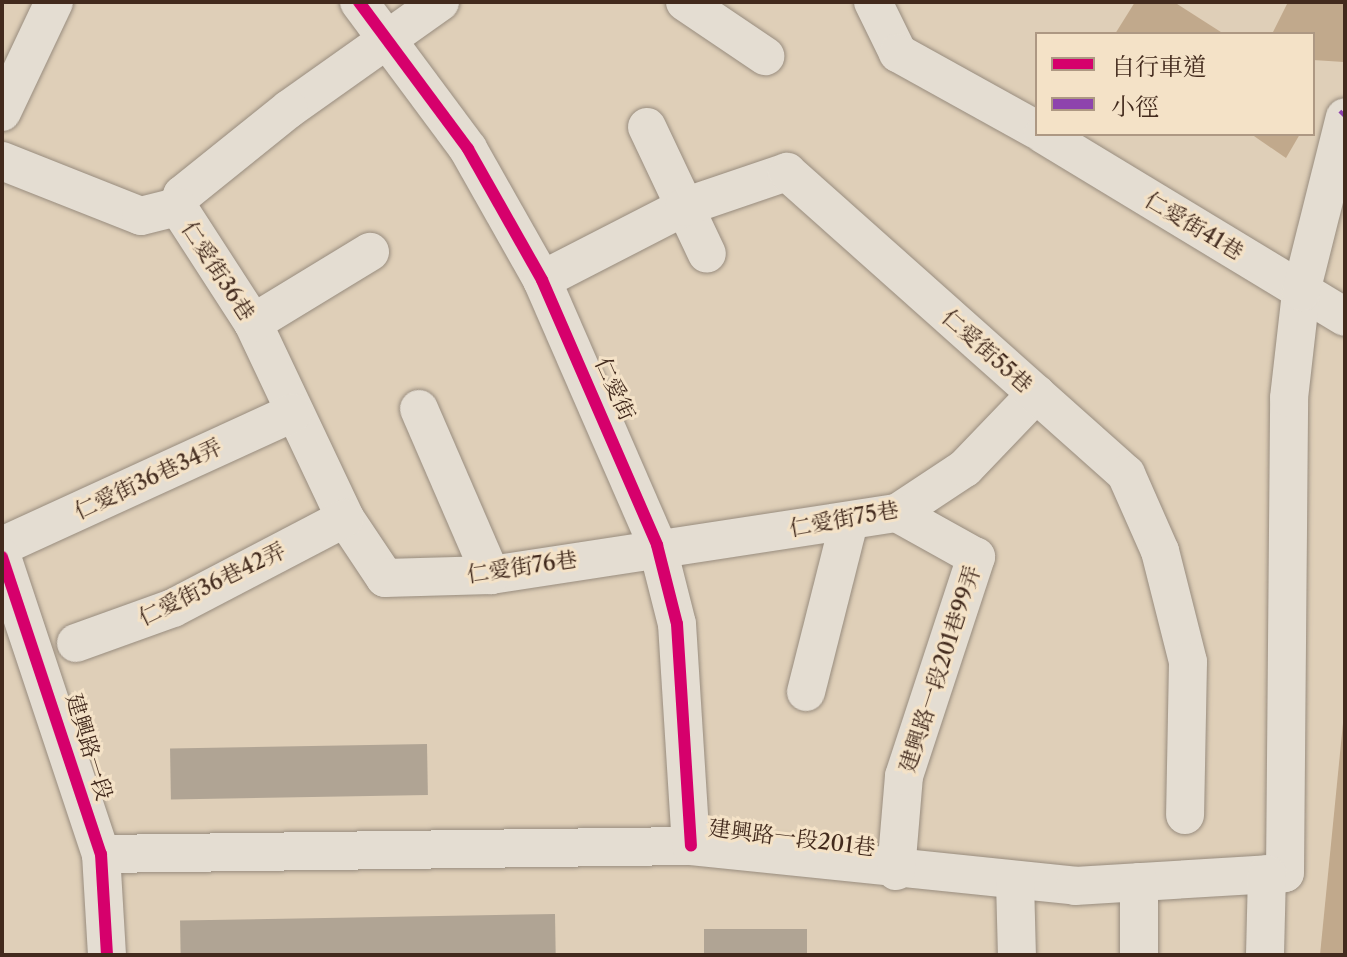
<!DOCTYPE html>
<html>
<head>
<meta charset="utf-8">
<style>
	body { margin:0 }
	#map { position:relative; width:1347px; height:957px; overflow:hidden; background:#dfcfb8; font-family:"Libre Caslon Text","Noto Serif TC",serif }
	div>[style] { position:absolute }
	.water>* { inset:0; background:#c1a98c }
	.building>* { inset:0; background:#b0a494; transform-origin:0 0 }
	.roads { filter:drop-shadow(0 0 2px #988c7e) drop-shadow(0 0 2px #988c7e) }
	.minor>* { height:38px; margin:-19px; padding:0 19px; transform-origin:19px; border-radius:19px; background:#e4ddd2 }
	.quiet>* { height:10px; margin-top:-5px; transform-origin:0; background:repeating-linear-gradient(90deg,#8e44ad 0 20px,transparent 0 30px) }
	.cycleway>* { height:12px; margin:-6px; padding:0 6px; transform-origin:6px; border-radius:6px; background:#d6006c }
	span { translate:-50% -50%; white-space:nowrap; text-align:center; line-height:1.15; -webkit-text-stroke:6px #f4e2c7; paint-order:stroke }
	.street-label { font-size:22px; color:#422a1d }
	.frame { position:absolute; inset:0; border:4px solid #422a1d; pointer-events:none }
	.legend { position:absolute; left:1035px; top:32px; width:280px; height:104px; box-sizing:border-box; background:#f4e2c7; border:2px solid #ad9883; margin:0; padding:10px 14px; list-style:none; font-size:24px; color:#422a1d }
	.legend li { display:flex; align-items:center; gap:16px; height:40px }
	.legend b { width:40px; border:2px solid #ad9883 }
</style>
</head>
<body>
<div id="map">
	<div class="water">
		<div style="clip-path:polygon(1135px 2px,1174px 2px,1224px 34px,1115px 34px)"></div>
		<div style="clip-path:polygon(1288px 2px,1345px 2px,1344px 62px,1313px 60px,1313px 34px,1272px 34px)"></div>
		<div style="clip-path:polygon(1251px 134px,1300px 134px,1286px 158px)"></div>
		<div style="clip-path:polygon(1345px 703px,1345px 955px,1320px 955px)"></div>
	</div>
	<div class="building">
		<div style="left:427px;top:744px;width:51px;height:257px;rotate:89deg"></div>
		<div style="left:555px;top:914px;width:41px;height:375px;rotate:89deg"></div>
		<div style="left:807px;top:929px;width:26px;height:103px;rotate:90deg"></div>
	</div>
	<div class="roads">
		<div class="minor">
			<div style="left:359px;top:2px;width:183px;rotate:53.4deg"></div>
			<div style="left:468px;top:149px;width:150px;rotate:60.5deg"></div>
			<div style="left:542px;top:280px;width:289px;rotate:66.5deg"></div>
			<div style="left:657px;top:545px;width:81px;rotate:75.8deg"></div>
			<div style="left:677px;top:624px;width:222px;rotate:86.4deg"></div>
			<div style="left:440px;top:2px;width:185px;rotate:144.7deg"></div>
			<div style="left:289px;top:109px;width:137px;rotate:141.2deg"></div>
			<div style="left:182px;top:195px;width:13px;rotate:108deg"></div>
			<div style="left:178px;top:207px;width:138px;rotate:57.1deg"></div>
			<div style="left:253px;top:323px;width:216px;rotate:64.7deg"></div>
			<div style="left:345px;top:518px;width:72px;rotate:56.3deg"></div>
			<div style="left:385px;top:578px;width:106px;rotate:-1.6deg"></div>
			<div style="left:491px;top:575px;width:411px;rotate:-8.7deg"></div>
			<div style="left:897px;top:513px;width:82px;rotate:-33.5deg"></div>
			<div style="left:965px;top:468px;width:103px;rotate:-46.2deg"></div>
			<div style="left:685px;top:2px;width:97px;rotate:34deg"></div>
			<div style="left:873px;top:2px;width:57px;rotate:63.9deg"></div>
			<div style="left:898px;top:53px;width:159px;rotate:29deg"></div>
			<div style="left:2px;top:112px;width:122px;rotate:-64.7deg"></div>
			<div style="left:647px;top:127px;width:140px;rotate:64.7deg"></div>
			<div style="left:1043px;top:134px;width:353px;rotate:31.2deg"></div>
			<div style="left:2px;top:161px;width:149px;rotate:21.6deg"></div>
			<div style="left:141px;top:216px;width:38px;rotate:-14deg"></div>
			<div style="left:542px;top:280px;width:160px;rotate:-27.2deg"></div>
			<div style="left:684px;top:207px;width:109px;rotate:-18.8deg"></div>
			<div style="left:787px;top:172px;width:454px;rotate:41.7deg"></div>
			<div style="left:1126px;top:474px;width:84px;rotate:66.2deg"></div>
			<div style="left:1160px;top:551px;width:114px;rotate:75.8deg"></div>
			<div style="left:1188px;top:662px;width:153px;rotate:91.1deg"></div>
			<div style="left:253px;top:323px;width:137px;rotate:-31.3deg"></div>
			<div style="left:419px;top:409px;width:181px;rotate:66.6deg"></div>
			<div style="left:2px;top:546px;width:320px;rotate:-24.6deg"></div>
			<div style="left:2px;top:557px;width:313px;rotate:71.6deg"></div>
			<div style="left:101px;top:854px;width:101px;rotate:86.6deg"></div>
			<div style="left:76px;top:643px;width:103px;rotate:-19.8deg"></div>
			<div style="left:173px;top:608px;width:194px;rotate:-27.6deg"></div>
			<div style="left:806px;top:692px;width:175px;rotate:-75.8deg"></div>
			<div style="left:101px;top:854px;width:590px;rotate:-0.78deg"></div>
			<div style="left:691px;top:846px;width:386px;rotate:5.9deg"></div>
			<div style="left:1075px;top:886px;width:210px;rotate:-3.5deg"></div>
			<div style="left:1285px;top:873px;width:475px;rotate:-89.5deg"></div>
			<div style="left:1289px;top:398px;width:107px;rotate:-83.5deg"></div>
			<div style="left:1301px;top:292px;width:180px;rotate:-75.9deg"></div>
			<div style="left:896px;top:871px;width:95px;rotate:-85.2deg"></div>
			<div style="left:904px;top:776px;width:231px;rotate:-71.8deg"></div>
			<div style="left:976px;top:557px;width:90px;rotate:-150.9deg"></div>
			<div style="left:1015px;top:881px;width:74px;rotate:88.5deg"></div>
			<div style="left:1139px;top:955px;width:73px;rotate:-90deg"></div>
			<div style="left:1265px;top:955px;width:81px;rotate:-88.6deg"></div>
		</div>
	</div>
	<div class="quiet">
		<div style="left:1342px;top:116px;width:4px;rotate:-45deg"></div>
	</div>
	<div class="cycleway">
		<div style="left:359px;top:2px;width:183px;rotate:53.4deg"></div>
		<div style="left:468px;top:149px;width:150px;rotate:60.5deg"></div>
		<div style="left:542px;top:280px;width:289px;rotate:66.5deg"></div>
		<div style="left:657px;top:545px;width:81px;rotate:75.8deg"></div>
		<div style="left:677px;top:624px;width:222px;rotate:86.4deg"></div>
		<div style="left:2px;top:557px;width:313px;rotate:71.6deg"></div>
		<div style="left:101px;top:854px;width:101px;rotate:86.6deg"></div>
	</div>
	<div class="street-label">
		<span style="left:1194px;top:226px;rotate:31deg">仁愛街41巷</span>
		<span style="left:218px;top:271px;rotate:57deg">仁愛街36巷</span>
		<span style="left:987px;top:351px;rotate:42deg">仁愛街55巷</span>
		<span style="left:615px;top:389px;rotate:66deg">仁愛街</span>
		<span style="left:148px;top:479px;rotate:-25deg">仁愛街36巷34弄</span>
		<span style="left:844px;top:519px;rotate:-10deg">仁愛街75巷</span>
		<span style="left:522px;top:567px;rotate:-8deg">仁愛街76巷</span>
		<span style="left:212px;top:584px;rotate:-26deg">仁愛街36巷42弄</span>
		<span style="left:940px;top:669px;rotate:-72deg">建興路一段201巷99弄</span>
		<span style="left:89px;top:747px;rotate:73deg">建興路一段</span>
		<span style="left:792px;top:838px;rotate:7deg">建興路一段201巷</span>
	</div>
	<div class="frame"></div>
	<ul class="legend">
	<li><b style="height:10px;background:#d6006c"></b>自行車道</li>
	<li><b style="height:10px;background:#8e44ad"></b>小徑</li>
	</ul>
</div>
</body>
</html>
